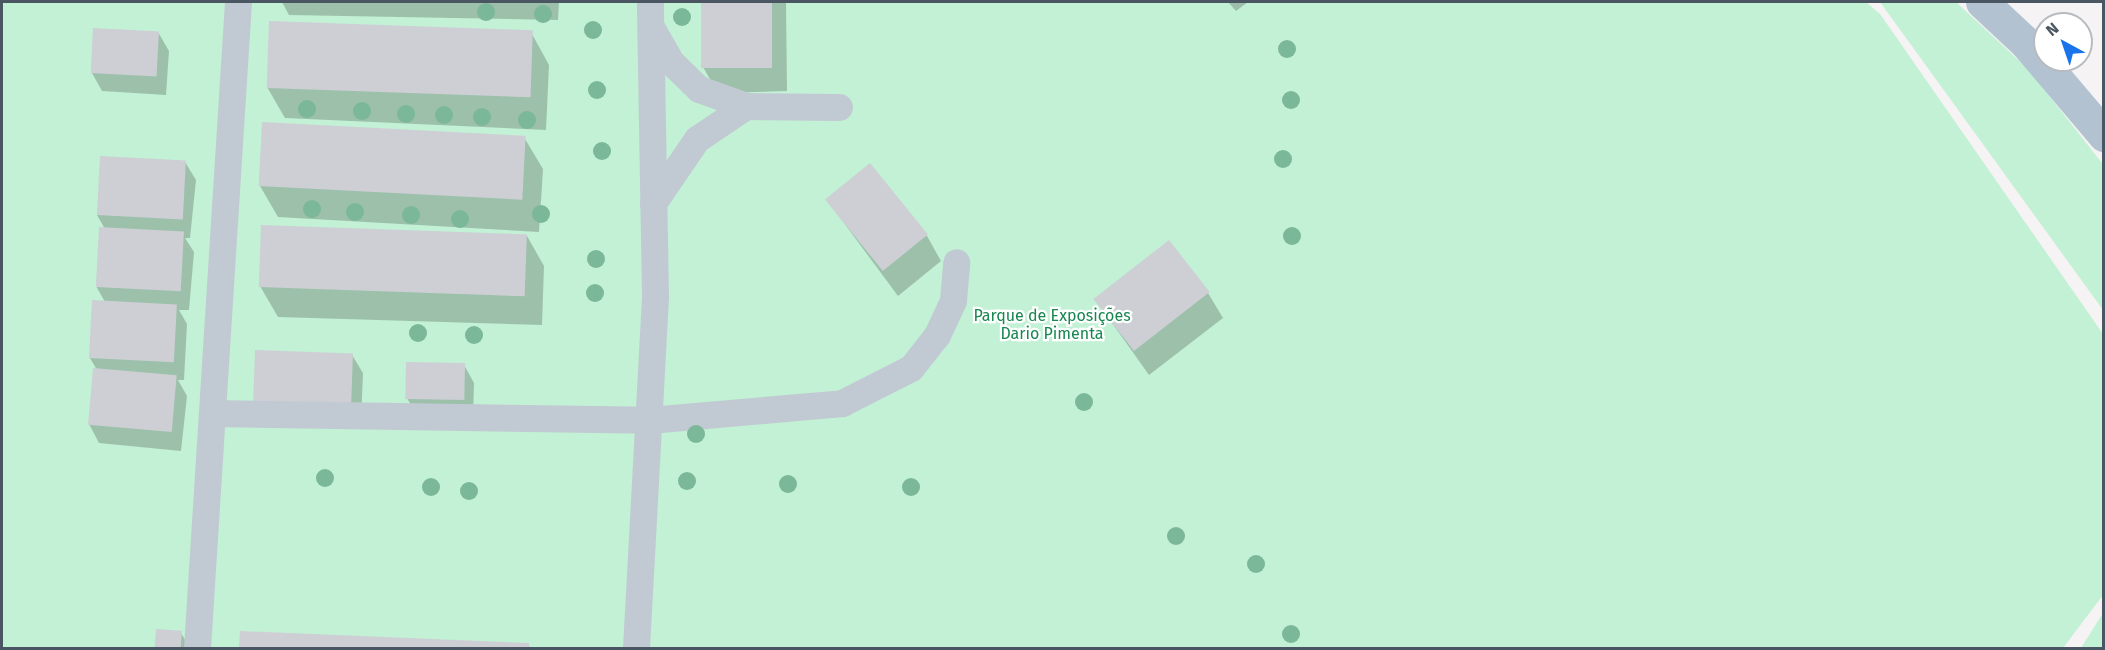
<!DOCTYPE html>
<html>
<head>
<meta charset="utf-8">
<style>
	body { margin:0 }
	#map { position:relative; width:2105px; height:650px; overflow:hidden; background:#f5f3f3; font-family:"Fira Sans",sans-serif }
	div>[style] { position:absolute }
	.green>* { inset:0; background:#c3f1d5 }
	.shadow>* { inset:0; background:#0003 }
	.building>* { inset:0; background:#cdcfd5; transform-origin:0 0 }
	.street>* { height:27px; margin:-13.5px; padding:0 13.5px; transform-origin:13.5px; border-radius:13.5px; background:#c1cad2 }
	.primary>* { height:33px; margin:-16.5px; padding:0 16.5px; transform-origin:16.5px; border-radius:16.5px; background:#b3c2d1 }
	.trees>* { width:18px; height:18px; margin:-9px; border-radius:50%; background:#7bb799 }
	span { translate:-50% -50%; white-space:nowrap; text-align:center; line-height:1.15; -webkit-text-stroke:4.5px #fff; paint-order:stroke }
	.park-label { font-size:16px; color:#17864f }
	.frame { position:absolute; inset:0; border:3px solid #4a5661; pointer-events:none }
	.north { position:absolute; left:2033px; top:12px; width:60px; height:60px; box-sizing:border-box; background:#fff; border:2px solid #b7bbc0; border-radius:50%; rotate:320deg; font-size:16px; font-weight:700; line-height:24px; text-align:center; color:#4a5661 }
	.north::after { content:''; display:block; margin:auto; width:21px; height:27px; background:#1a73e8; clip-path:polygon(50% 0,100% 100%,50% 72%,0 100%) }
</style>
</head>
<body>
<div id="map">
	<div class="green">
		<div style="clip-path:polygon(2px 2px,1866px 2px,1880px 14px,2103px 334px,2103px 595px,2063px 648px,2px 648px)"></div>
		<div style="clip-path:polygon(1880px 2px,1956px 2px,2028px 69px,2102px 163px,2103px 310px)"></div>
		<div style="clip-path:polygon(2103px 613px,2103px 648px,2081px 648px)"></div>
	</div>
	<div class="shadow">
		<div style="clip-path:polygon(282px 2px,559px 2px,558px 20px,289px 15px)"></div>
		<div style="clip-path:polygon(702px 2px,786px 2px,787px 91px,718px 93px,703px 67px)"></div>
		<div style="clip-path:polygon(1228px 2px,1248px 2px,1236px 11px)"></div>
		<div style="clip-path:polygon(94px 29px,158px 32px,169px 51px,166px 95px,102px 91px,92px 73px)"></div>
		<div style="clip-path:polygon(532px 34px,549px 65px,546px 130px,285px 118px,267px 87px)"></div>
		<div style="clip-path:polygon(525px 139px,543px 169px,539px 232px,278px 217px,260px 186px)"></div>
		<div style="clip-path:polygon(185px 162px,196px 180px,190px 238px,185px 238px,194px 252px,189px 310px,179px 310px,187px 324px,184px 380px,178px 380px,187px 396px,181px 451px,99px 443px,89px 424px,97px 370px,90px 358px,105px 302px,96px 286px,105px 229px,97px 215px)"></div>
		<div style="clip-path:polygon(827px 200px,927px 236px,941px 261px,898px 296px)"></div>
		<div style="clip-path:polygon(527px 236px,544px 266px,542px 325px,278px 317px,260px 286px)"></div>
		<div style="clip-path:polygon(1208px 293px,1223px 318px,1149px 375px,1095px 299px)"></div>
		<div style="clip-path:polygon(352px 355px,363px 373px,361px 422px,265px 419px)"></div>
		<div style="clip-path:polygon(464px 365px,474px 383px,473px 418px,417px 416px,407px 398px)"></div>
		<div style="clip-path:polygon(157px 631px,181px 633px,190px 648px,156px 648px)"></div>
		<div style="clip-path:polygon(241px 633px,528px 645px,531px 648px,240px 648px)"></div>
	</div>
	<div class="building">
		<div style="left:701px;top:2px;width:71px;height:66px"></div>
		<div style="left:269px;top:21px;width:264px;height:67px;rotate:2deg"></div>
		<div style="left:93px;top:28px;width:66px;height:45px;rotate:3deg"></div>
		<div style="left:262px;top:122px;width:264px;height:64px;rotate:3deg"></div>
		<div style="left:100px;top:156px;width:86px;height:59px;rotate:3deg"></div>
		<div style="left:870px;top:163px;width:92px;height:58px;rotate:51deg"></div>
		<div style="left:261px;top:225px;width:266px;height:62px;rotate:2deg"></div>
		<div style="left:99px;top:227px;width:85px;height:60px;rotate:3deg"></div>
		<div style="left:1169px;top:240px;width:66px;height:96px;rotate:52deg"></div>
		<div style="left:92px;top:300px;width:85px;height:58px;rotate:3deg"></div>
		<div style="left:255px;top:350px;width:98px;height:51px;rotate:2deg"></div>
		<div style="left:406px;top:362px;width:59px;height:37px;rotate:1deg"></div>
		<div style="left:93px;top:368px;width:84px;height:57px;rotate:5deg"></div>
		<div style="left:156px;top:629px;width:26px;height:19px;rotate:4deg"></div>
		<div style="clip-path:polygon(240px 631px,529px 643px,529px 648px,239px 648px)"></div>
	</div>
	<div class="street">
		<div style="left:651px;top:27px;width:40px;rotate:60.3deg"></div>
		<div style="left:671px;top:62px;width:39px;rotate:44deg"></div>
		<div style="left:699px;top:89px;width:50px;rotate:19.9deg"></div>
		<div style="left:746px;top:106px;width:93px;rotate:0.6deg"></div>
		<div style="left:653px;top:203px;width:78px;rotate:-55.5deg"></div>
		<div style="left:697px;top:139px;width:59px;rotate:-34deg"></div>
		<div style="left:212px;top:413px;width:437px;rotate:0.9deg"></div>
		<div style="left:649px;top:420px;width:194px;rotate:-5deg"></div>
		<div style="left:842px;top:403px;width:77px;rotate:-26.9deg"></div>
		<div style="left:911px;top:368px;width:42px;rotate:-51.8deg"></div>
		<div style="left:937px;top:335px;width:38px;rotate:-65deg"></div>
		<div style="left:953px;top:300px;width:38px;rotate:-85deg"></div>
		<div style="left:197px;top:648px;width:647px;rotate:-86.37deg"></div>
		<div style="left:636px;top:648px;width:353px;rotate:-86.9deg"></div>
		<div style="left:655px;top:296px;width:294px;rotate:-91deg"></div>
	</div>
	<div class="primary">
		<div style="left:1982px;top:2px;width:60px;rotate:43deg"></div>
		<div style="left:2026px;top:43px;width:121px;rotate:49.7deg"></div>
	</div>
	<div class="trees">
		<div style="left:486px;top:12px"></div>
		<div style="left:543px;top:14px"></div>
		<div style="left:682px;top:17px"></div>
		<div style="left:593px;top:30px"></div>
		<div style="left:1287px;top:49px"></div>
		<div style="left:597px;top:90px"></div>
		<div style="left:1291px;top:100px"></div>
		<div style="left:307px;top:109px"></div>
		<div style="left:362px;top:111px"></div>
		<div style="left:406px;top:114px"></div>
		<div style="left:444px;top:115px"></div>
		<div style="left:482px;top:117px"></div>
		<div style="left:527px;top:120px"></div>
		<div style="left:602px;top:151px"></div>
		<div style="left:1283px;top:159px"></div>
		<div style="left:312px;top:209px"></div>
		<div style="left:355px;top:212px"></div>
		<div style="left:541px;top:214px"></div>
		<div style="left:411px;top:215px"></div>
		<div style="left:460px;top:219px"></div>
		<div style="left:1292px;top:236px"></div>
		<div style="left:596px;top:259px"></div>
		<div style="left:595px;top:293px"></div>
		<div style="left:418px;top:333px"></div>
		<div style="left:474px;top:335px"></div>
		<div style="left:1084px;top:402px"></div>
		<div style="left:696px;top:434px"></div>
		<div style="left:325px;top:478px"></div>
		<div style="left:687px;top:481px"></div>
		<div style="left:788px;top:484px"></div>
		<div style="left:431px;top:487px"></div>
		<div style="left:911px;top:487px"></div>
		<div style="left:469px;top:491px"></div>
		<div style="left:1176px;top:536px"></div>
		<div style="left:1256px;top:564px"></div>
		<div style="left:1291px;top:634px"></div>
	</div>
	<div class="park-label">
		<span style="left:1052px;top:325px">Parque de Exposições<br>Dario Pimenta</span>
	</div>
	<div class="frame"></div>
	<div class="north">N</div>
</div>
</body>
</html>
